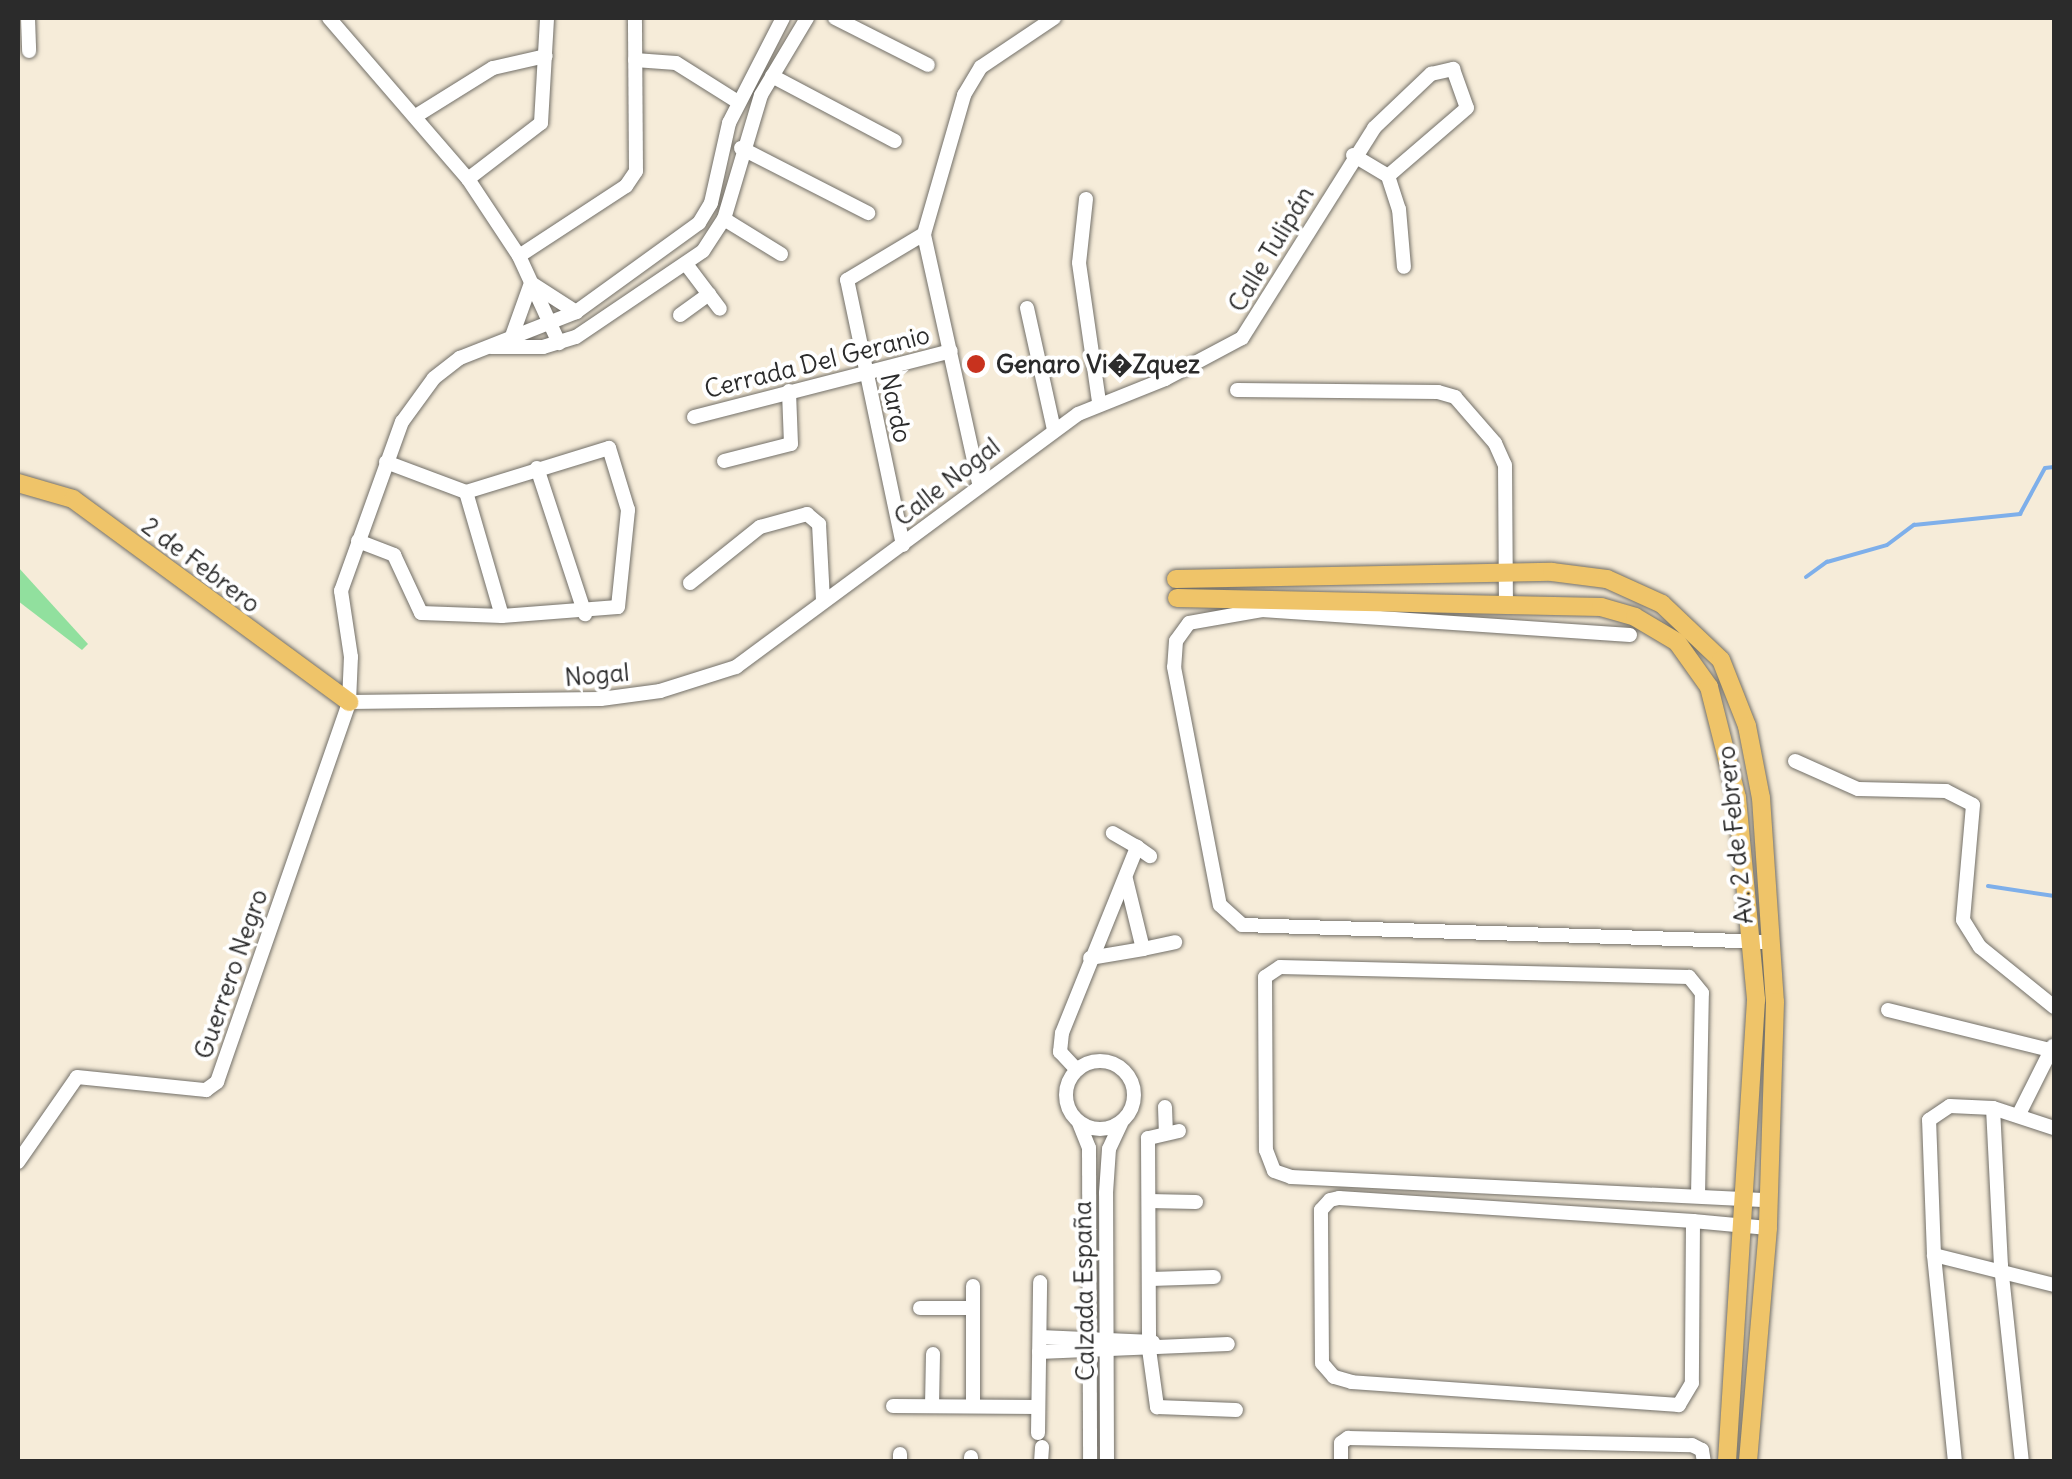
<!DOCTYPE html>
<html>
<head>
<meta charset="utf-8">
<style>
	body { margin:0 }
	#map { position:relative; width:2072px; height:1479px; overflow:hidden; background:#f6ecd9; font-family:Delius,sans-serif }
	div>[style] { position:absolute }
	.green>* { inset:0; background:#91e09e }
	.stream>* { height:4px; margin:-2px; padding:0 2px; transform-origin:2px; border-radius:2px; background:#7eafea }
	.roads { filter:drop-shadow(0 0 2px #726f68) drop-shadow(0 0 2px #726f68) }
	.minor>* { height:14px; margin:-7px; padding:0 7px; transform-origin:7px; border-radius:7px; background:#fff }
	.minor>.ring { margin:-7px; padding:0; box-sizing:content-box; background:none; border:14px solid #fff; border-radius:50% }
	.major>* { height:18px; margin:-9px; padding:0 9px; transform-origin:9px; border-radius:9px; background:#efc469 }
	.dots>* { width:28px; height:28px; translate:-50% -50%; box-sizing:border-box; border:5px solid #fff; border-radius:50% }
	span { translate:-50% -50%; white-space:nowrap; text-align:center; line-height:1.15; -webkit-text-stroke:8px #fff; paint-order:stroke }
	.street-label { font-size:25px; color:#2b2b2b }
	.poi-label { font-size:25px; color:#2b2b2b; font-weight:700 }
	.left { translate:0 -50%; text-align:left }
	.frame { position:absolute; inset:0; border:20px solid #2b2b2b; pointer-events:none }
</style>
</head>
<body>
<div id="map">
	<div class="green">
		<div style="clip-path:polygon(18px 567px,88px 644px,82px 650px,18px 601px)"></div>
	</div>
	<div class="stream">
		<div style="left:1806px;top:577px;width:26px;rotate:-36deg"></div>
		<div style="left:1827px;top:562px;width:62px;rotate:-15.8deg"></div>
		<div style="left:1887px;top:545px;width:34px;rotate:-37deg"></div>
		<div style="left:1914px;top:525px;width:107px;rotate:-5.9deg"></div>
		<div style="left:2020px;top:514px;width:52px;rotate:-61.5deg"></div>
		<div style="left:2045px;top:468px;width:9px;rotate:-6deg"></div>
		<div style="left:1988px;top:886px;width:67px;rotate:8.6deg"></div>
	</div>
	<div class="roads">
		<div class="minor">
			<div style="left:28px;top:18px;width:33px;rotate:88deg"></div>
			<div style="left:329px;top:18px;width:213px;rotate:49.2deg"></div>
			<div style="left:468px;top:179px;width:92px;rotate:56.5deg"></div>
			<div style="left:519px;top:256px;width:96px;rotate:65.3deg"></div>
			<div style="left:835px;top:18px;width:104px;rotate:26.8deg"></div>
			<div style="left:635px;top:60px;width:41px;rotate:4.2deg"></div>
			<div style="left:676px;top:63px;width:73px;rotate:32.2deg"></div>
			<div style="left:772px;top:76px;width:139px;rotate:27.9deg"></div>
			<div style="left:419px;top:114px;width:87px;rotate:-31.9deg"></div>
			<div style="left:493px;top:68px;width:54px;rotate:-12.8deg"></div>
			<div style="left:741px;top:148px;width:143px;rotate:27.1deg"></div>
			<div style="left:1353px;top:155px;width:41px;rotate:31deg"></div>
			<div style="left:1388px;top:176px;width:35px;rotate:72deg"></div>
			<div style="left:1399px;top:209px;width:58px;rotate:85.1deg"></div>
			<div style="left:468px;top:179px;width:92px;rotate:-37.5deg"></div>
			<div style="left:541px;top:123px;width:105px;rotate:-86.7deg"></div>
			<div style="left:1086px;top:199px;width:64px;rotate:96.2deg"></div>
			<div style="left:1079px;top:263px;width:139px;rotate:81.8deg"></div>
			<div style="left:724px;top:219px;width:67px;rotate:31.6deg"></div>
			<div style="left:519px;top:256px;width:128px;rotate:-33.2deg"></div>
			<div style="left:626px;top:186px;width:18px;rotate:-56deg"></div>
			<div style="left:636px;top:171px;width:153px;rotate:-90.4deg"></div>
			<div style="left:686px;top:264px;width:56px;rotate:52.9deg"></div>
			<div style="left:1027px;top:308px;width:125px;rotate:77.5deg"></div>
			<div style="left:680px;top:315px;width:36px;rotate:-36deg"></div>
			<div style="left:512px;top:336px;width:56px;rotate:-70.3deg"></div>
			<div style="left:531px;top:283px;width:54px;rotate:32.8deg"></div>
			<div style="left:491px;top:347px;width:52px"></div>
			<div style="left:543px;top:347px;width:34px;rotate:-17deg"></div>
			<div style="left:576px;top:337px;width:153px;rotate:-34.1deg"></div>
			<div style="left:703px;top:251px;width:38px;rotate:-57deg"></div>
			<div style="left:724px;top:219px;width:129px;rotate:-73.4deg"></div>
			<div style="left:761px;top:95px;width:90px;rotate:-59.1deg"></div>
			<div style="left:1237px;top:390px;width:201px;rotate:0.6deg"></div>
			<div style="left:1438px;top:392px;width:18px;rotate:16deg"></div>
			<div style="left:1455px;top:397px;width:61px;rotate:49deg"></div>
			<div style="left:1495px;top:443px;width:24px;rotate:66deg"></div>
			<div style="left:1505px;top:465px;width:139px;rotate:89.6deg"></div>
			<div style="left:694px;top:417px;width:265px;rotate:-14.4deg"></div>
			<div style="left:724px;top:461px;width:69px;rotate:-14.2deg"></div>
			<div style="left:791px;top:444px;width:53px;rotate:-92.2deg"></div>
			<div style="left:386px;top:462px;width:85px;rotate:20.6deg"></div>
			<div style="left:537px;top:468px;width:154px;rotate:71.8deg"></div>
			<div style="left:979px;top:483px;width:255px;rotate:-102.5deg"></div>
			<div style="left:924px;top:234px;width:145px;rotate:-73.9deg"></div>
			<div style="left:964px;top:95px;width:33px;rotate:-59deg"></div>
			<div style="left:981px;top:67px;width:88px;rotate:-33.9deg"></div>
			<div style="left:466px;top:492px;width:129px;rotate:73.8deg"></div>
			<div style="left:358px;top:541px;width:39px;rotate:21deg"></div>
			<div style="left:394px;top:555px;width:64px;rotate:65deg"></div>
			<div style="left:421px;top:613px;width:81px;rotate:2.1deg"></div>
			<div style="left:502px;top:616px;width:116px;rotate:-4.4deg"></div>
			<div style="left:618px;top:607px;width:98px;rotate:-84.1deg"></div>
			<div style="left:628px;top:510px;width:65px;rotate:-107deg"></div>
			<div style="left:609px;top:448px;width:150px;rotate:162.9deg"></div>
			<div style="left:903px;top:545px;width:271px;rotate:-101.9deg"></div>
			<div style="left:847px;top:280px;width:90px;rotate:-30.9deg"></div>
			<div style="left:690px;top:583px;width:90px;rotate:-38.7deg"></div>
			<div style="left:760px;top:527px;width:49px;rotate:-15.5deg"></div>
			<div style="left:807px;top:514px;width:16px;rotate:40deg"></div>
			<div style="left:819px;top:524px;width:77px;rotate:87deg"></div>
			<div style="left:1630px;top:635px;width:369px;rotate:-176.1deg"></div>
			<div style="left:1262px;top:610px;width:74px;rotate:169.9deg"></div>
			<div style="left:1189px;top:623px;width:22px;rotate:126deg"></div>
			<div style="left:1176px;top:641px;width:26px;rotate:94deg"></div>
			<div style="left:1174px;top:667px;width:242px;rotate:79.1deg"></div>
			<div style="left:1220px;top:905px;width:30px;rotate:42deg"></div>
			<div style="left:1242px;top:925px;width:529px;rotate:1.84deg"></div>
			<div style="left:349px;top:702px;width:252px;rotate:-0.7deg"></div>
			<div style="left:601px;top:699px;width:60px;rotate:-7.7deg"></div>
			<div style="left:660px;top:691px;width:80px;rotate:-17.5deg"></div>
			<div style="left:736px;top:667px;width:425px;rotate:-36.5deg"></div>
			<div style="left:1078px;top:414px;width:94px;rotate:-21.9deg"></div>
			<div style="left:1165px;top:379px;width:87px;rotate:-28deg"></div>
			<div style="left:1242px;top:338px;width:248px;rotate:-57.8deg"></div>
			<div style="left:1374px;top:128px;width:79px;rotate:-43.5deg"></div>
			<div style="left:1431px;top:74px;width:23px;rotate:-13deg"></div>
			<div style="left:1453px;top:69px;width:41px;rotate:70.3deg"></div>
			<div style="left:1467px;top:108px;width:104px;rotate:139.3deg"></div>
			<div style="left:1795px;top:761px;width:69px;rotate:24deg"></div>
			<div style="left:1858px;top:789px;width:88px;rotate:1.3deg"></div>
			<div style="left:1946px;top:791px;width:30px;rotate:27deg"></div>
			<div style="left:1973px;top:805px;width:115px;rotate:95deg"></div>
			<div style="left:1963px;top:920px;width:32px;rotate:58deg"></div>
			<div style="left:1980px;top:947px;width:95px;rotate:39deg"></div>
			<div style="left:1137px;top:847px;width:16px;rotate:35deg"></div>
			<div style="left:1143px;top:949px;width:33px;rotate:-12deg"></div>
			<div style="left:1090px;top:958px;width:54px;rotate:-9.6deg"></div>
			<div style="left:1143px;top:949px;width:72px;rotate:-103.7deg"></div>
			<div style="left:1888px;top:1010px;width:171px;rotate:13.9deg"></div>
			<div class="ring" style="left:1066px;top:1061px;width:54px;height:54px"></div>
			<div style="left:1077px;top:1070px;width:25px;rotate:-133deg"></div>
			<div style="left:1060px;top:1052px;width:19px;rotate:-84deg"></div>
			<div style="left:1062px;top:1033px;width:201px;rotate:-68deg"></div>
			<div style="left:1137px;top:847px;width:28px;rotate:-150deg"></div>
			<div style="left:1165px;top:1107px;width:26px;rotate:88deg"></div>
			<div style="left:1993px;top:1108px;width:158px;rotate:87.1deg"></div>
			<div style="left:2001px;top:1266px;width:197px;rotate:83.9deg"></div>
			<div style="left:2020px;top:1112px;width:74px;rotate:-63.4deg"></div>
			<div style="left:1079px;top:1123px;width:27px;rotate:68deg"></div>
			<div style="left:1089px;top:1148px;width:314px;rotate:89.8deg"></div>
			<div style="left:1179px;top:1131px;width:32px;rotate:167deg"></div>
			<div style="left:1148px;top:1138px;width:211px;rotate:89.7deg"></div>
			<div style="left:1149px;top:1349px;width:59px;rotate:82.1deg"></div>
			<div style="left:1157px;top:1407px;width:79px;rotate:2.2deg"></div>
			<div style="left:18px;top:1162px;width:103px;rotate:-55.2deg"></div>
			<div style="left:77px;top:1077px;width:130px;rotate:5.8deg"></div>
			<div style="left:206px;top:1090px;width:14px;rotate:-36deg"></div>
			<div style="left:217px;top:1082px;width:402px;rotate:-70.8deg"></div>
			<div style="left:349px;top:702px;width:45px;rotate:-87.5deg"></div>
			<div style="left:351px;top:657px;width:67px;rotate:-98.6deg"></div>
			<div style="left:341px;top:591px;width:180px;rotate:-70.2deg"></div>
			<div style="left:402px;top:422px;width:54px;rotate:-54deg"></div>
			<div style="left:434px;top:378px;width:33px;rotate:-38deg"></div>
			<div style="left:460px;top:358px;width:125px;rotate:-21.6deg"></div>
			<div style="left:576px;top:312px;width:152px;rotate:-35.9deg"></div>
			<div style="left:699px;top:223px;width:23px;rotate:-59deg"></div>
			<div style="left:711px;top:203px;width:82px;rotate:-77.3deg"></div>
			<div style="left:729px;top:123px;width:118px;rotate:-62.8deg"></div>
			<div style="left:1698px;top:1196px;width:203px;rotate:-88.9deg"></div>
			<div style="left:1702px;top:993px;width:21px;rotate:-129deg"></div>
			<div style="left:1689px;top:977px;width:409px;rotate:-178.6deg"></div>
			<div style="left:1280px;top:967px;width:18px;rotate:146deg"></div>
			<div style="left:1265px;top:977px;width:173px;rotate:89.7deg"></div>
			<div style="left:1266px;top:1150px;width:22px;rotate:69deg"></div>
			<div style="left:1274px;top:1171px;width:18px;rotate:19deg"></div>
			<div style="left:1291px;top:1177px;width:477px;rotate:2.8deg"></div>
			<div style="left:1149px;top:1201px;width:47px;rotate:1.2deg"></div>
			<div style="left:1693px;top:1221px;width:162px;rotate:90.4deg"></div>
			<div style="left:1692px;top:1383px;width:26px;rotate:121deg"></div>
			<div style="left:1679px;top:1405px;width:328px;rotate:-176deg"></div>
			<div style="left:1352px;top:1382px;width:19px;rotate:-164deg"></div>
			<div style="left:1334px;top:1377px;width:18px;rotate:-131deg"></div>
			<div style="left:1322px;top:1363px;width:153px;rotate:-90.4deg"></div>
			<div style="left:1321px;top:1210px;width:13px;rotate:-48deg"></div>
			<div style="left:1330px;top:1200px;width:9px;rotate:-13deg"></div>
			<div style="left:1339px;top:1198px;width:355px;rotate:3.7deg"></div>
			<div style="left:1693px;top:1221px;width:75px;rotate:5.3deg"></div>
			<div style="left:1934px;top:1255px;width:124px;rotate:14deg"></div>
			<div style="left:1150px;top:1279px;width:64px;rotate:-1.8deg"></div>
			<div style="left:920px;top:1308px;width:53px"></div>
			<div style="left:1040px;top:1337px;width:113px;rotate:2.5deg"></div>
			<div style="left:1039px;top:1352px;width:189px;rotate:-2.4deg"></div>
			<div style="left:893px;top:1406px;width:145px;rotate:0.4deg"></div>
			<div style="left:932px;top:1406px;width:52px;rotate:-88.9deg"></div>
			<div style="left:973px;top:1406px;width:120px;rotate:-90deg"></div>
			<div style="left:1038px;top:1433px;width:151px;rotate:-89.2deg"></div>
			<div style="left:900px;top:1454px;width:8px;rotate:90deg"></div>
			<div style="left:971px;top:1462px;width:5px;rotate:-90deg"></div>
			<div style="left:1041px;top:1462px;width:15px;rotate:-86deg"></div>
			<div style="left:1107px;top:1462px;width:269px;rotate:-90.2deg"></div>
			<div style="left:1106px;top:1193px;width:44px;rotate:-86.1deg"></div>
			<div style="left:1109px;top:1149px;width:29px;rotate:-65deg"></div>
			<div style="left:1341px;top:1462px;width:19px;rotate:-90deg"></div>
			<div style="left:1341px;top:1443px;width:9px;rotate:-36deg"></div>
			<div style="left:1348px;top:1438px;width:344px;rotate:1.2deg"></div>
			<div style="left:1692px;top:1445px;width:11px;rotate:27deg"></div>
			<div style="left:1702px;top:1450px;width:12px;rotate:81deg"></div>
			<div style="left:1955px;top:1462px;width:208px;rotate:-95.8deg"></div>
			<div style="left:1934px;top:1255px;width:135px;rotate:-92.1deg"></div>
			<div style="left:1929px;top:1120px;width:25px;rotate:-34deg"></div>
			<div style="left:1950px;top:1106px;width:43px;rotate:2.7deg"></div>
			<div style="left:1993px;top:1108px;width:64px;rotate:18.2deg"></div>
		</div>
		<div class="major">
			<div style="left:18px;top:483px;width:57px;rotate:16.2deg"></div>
			<div style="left:73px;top:499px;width:343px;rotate:36.3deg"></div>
			<div style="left:1176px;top:579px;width:376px;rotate:-1.1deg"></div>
			<div style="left:1552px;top:572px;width:55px;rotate:7.3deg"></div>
			<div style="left:1607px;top:579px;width:60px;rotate:24.4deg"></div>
			<div style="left:1662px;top:604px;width:81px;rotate:43.5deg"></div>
			<div style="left:1721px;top:660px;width:71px;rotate:68.5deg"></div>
			<div style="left:1747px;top:726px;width:73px;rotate:79deg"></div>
			<div style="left:1761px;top:798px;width:204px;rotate:86.1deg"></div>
			<div style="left:1775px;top:1002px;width:226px;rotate:91.8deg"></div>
			<div style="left:1768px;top:1228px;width:235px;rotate:94.9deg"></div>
			<div style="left:1177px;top:598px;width:424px;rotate:1.2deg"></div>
			<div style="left:1601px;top:607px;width:35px;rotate:16deg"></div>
			<div style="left:1635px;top:617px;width:49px;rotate:30.8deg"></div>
			<div style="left:1677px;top:642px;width:55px;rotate:54.6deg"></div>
			<div style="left:1709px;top:687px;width:114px;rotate:75.8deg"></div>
			<div style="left:1737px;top:798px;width:203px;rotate:84.6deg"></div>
			<div style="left:1756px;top:1000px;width:463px;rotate:93.6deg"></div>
		</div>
	</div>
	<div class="dots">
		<div style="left:976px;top:364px;background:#c8321e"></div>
	</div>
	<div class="street-label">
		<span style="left:1271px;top:249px;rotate:-59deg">Calle Tulipán</span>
		<span style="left:817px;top:362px;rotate:-14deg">Cerrada Del Geranio</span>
		<span style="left:896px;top:408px;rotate:78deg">Nardo</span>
		<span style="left:947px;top:482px;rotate:-38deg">Calle Nogal</span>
		<span style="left:201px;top:565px;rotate:37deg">2 de Febrero</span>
		<span style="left:597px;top:675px;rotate:-5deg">Nogal</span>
		<span style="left:1735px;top:835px;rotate:-96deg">Av. 2 de Febrero</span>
		<span style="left:231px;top:974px;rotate:-71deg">Guerrero Negro</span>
		<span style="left:1084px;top:1291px;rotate:-91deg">Calzada España</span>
	</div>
	<div class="poi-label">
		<span class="left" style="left:996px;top:364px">Genaro Vi�Zquez</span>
	</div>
	<div class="frame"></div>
</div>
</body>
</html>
